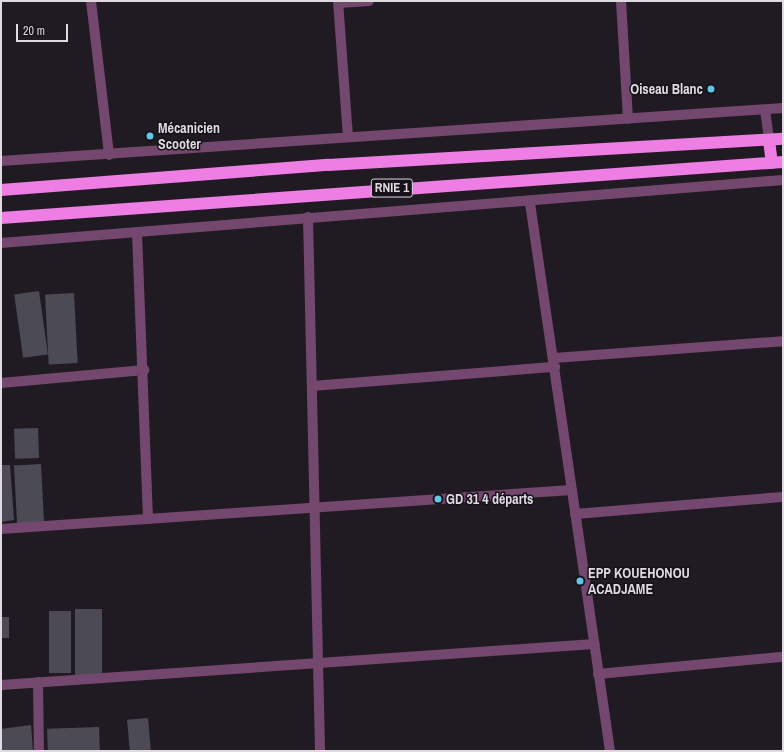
<!DOCTYPE html>
<html>
<head>
<meta charset="utf-8">
<style>
	body { margin:0 }
	#map { position:relative; width:784px; height:752px; overflow:hidden; background:#201b23; font-family:"Archivo Narrow",sans-serif }
	div>[style] { position:absolute }
	.building>* { inset:0; background:#4c4a55; transform-origin:0 0 }
	.lane>* { height:10px; margin:-5px; padding:0 5px; transform-origin:5px; border-radius:5px; background:#74486e }
	.street>* { height:10px; margin:-5px; padding:0 5px; transform-origin:5px; border-radius:5px; background:#74486e }
	.highway>* { height:12px; margin:-6px; padding:0 6px; transform-origin:6px; border-radius:6px; background:#ee7ee3 }
	.dots>* { width:11px; height:11px; translate:-50% -50%; box-sizing:border-box; border:2px solid #17121a; border-radius:50% }
	span { translate:-50% -50%; white-space:nowrap; text-align:center; line-height:1.15; -webkit-text-stroke:3px #17121a; paint-order:stroke }
	.shield-label span { padding:1px 3px; background:#17121a; border:1px solid; border-radius:3px; -webkit-text-stroke-width:0 }
	.shield-label { font-size:13px; color:#dedae0; font-weight:700 }
	.poi-label { font-size:14px; color:#dedae0; font-weight:700 }
	.right { translate:-100% -50%; text-align:right }
	.left { translate:0 -50%; text-align:left }
	.frame { position:absolute; inset:0; border:2px solid #dedae0; pointer-events:none }
	.scale { position:absolute; left:16px; top:24px; width:52px; height:18px; box-sizing:border-box; border:2px solid #dedae0; border-top:0; padding-left:5px; font-size:12px; line-height:14px; white-space:nowrap; color:#dedae0; -webkit-text-stroke:3px #17121a; paint-order:stroke }
</style>
</head>
<body>
<div id="map">
	<div class="building">
		<div style="left:39px;top:291px;width:64px;height:25px;rotate:82deg"></div>
		<div style="left:74px;top:293px;width:70px;height:29px;rotate:87deg"></div>
		<div style="left:38px;top:428px;width:30px;height:24px;rotate:88deg"></div>
		<div style="left:41px;top:464px;width:61px;height:27px;rotate:87deg"></div>
		<div style="clip-path:polygon(1px 465px,10px 465px,14px 520px,1px 522px)"></div>
		<div style="left:75px;top:609px;width:27px;height:68px"></div>
		<div style="left:49px;top:611px;width:22px;height:62px"></div>
		<div style="left:1px;top:617px;width:8px;height:21px"></div>
		<div style="left:148px;top:718px;width:33px;height:21px;rotate:85deg"></div>
		<div style="clip-path:polygon(31px 725px,33px 751px,1px 751px,1px 729px)"></div>
		<div style="left:99px;top:727px;width:24px;height:52px;rotate:88deg"></div>
	</div>
	<div class="lane">
		<div style="left:91px;top:1px;width:155px;rotate:83.3deg"></div>
	</div>
	<div class="street">
		<div style="left:338px;top:1px;width:136px;rotate:85.8deg"></div>
		<div style="left:621px;top:1px;width:118px;rotate:86.6deg"></div>
		<div style="left:339px;top:3px;width:30px;rotate:-4deg"></div>
		<div style="left:765px;top:110px;width:30px;rotate:82deg"></div>
		<div style="left:1px;top:161px;width:784px;rotate:-3.88deg"></div>
		<div style="left:530px;top:203px;width:554px;rotate:81.69deg"></div>
		<div style="left:308px;top:217px;width:534px;rotate:88.71deg"></div>
		<div style="left:137px;top:233px;width:286px;rotate:87.8deg"></div>
		<div style="left:1px;top:243px;width:785px;rotate:-4.61deg"></div>
		<div style="left:554px;top:358px;width:230px;rotate:-4.2deg"></div>
		<div style="left:1px;top:383px;width:144px;rotate:-5.2deg"></div>
		<div style="left:312px;top:386px;width:244px;rotate:-4.5deg"></div>
		<div style="left:575px;top:514px;width:209px;rotate:-4.7deg"></div>
		<div style="left:1px;top:529px;width:572px;rotate:-3.91deg"></div>
		<div style="left:598px;top:674px;width:186px;rotate:-5.3deg"></div>
		<div style="left:38px;top:682px;width:69px;rotate:89.2deg"></div>
		<div style="left:1px;top:685px;width:595px;rotate:-3.95deg"></div>
	</div>
	<div class="highway">
		<div style="left:769px;top:140px;width:23px;rotate:83deg"></div>
		<div style="left:1px;top:190px;width:328px;rotate:-4.4deg"></div>
		<div style="left:328px;top:165px;width:456px;rotate:-3.3deg"></div>
		<div style="left:1px;top:218px;width:784px;rotate:-4.1deg"></div>
	</div>
	<div class="dots">
		<div style="left:711px;top:89px;background:#5bc8e7"></div>
		<div style="left:150px;top:136px;background:#5bc8e7"></div>
		<div style="left:438px;top:499px;background:#5bc8e7"></div>
		<div style="left:580px;top:581px;background:#5bc8e7"></div>
	</div>
	<div class="shield-label">
		<span style="left:392px;top:188px">RNIE 1</span>
	</div>
	<div class="poi-label">
		<span class="right" style="left:703px;top:89px">Oiseau Blanc</span>
		<span class="left" style="left:158px;top:136px">Mécanicien<br>Scooter</span>
		<span class="left" style="left:446px;top:499px">GD 31 4 départs</span>
		<span class="left" style="left:588px;top:581px">EPP KOUEHONOU<br>ACADJAME</span>
	</div>
	<div class="frame"></div>
	<div class="scale">20 m</div>
</div>
</body>
</html>
